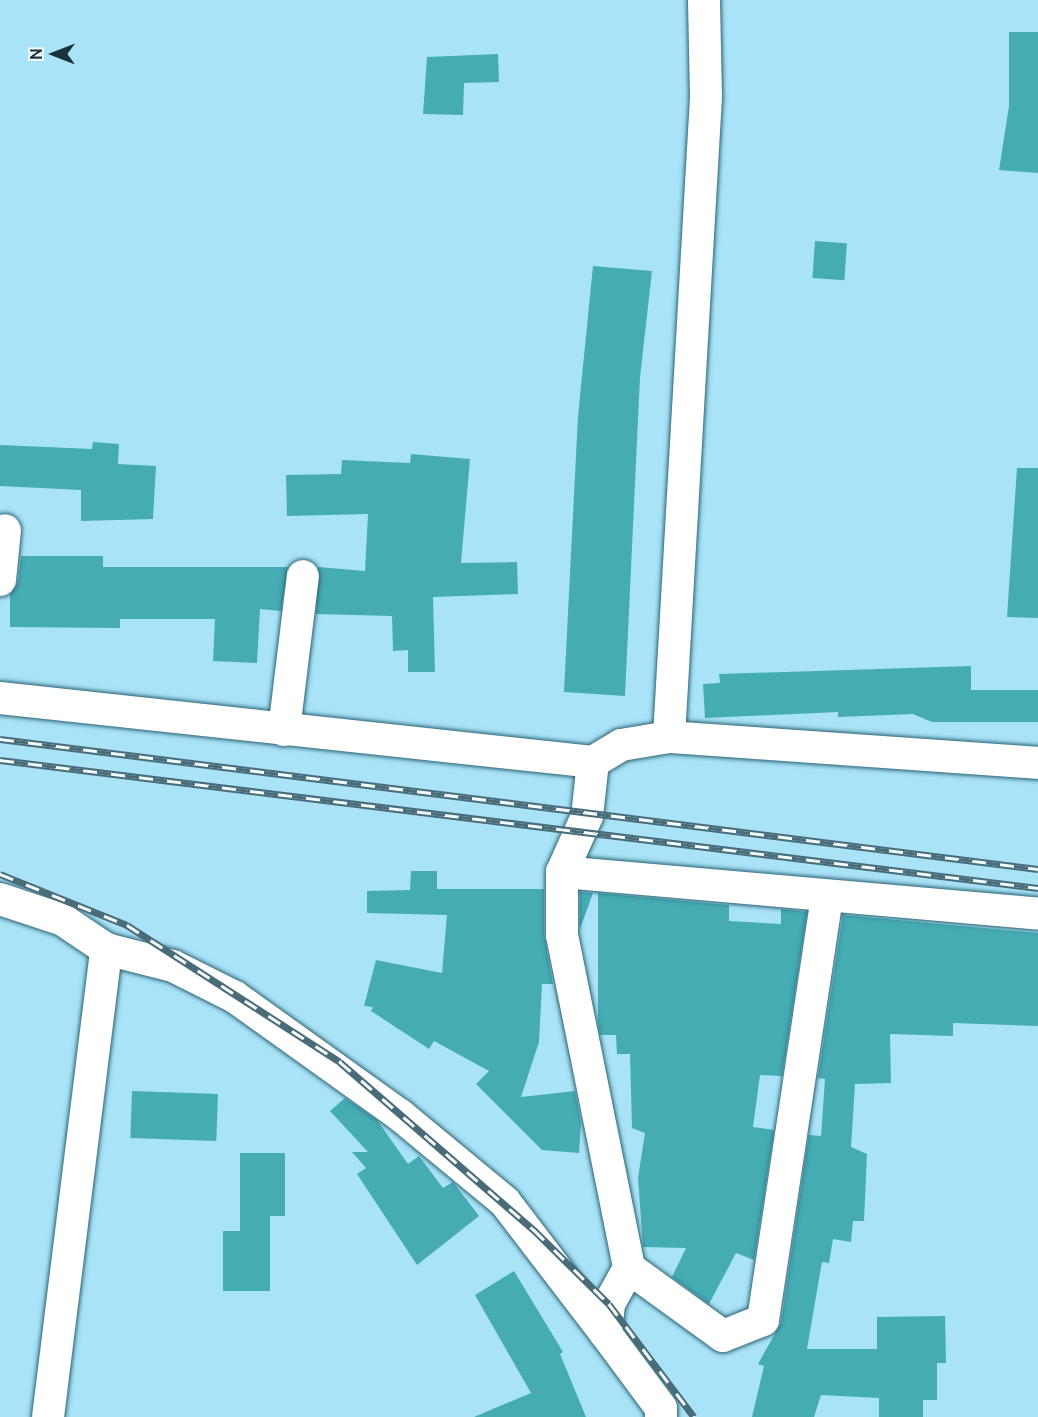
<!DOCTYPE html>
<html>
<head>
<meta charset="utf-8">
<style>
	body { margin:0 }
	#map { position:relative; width:1038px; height:1417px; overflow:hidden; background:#a9e3f8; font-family:Ubuntu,sans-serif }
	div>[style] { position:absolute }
	.building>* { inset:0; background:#45acb4; transform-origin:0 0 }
	.roads { filter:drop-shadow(0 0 2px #2a6375) drop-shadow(0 0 2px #2a6375) }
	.minor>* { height:32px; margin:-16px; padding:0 16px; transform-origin:16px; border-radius:16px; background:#fff }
	.rail>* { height:7px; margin-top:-3.5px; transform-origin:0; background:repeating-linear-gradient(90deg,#f5fbfd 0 14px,#496c79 0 28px); box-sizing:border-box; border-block:2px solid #496c79 }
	span { translate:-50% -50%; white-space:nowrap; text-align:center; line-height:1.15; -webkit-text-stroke:4.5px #f5fbfd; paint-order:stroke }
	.north { position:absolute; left:24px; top:24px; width:60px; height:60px; -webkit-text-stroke:4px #f5fbfd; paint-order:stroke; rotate:270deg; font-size:16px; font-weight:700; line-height:24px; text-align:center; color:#1a323a }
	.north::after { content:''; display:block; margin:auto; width:21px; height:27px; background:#1a323a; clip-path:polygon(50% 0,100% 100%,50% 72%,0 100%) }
</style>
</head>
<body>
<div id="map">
	<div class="building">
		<div style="clip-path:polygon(1009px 32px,1038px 32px,1038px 173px,999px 170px,1009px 106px)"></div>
		<div style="clip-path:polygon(498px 54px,499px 82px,464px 83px,463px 115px,423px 114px,427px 57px)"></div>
		<div style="left:815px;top:241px;width:32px;height:37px;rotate:4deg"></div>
		<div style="clip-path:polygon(593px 266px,652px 271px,640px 377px,625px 696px,564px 692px,578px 416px)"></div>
		<div style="clip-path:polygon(93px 442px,119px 444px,118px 464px,156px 466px,153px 519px,81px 521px,81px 490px,0 486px,0 445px,92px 449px)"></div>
		<div style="clip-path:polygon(411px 454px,470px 459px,461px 563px,517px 562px,518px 594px,433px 597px,435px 672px,408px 672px,408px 650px,393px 651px,392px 616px,316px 614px,318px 567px,365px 571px,368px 514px,287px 516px,286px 475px,341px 474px,342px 460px,410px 463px)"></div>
		<div style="clip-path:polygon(1017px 468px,1038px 468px,1038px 618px,1007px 617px)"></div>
		<div style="clip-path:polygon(21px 556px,103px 556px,103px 567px,288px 567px,281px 611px,260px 609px,257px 663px,213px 661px,215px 619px,120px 619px,120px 628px,10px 627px,10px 594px,18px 582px)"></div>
		<div style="clip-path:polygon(971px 666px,971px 690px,1038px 690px,1038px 722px,932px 722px,913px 714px,838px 717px,838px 712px,705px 718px,703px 684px,720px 683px,719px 674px)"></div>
		<div style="clip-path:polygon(411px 871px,437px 871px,437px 889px,544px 889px,544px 935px,553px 984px,542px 984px,539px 1042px,521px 1097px,575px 1091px,581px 1123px,579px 1153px,542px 1150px,476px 1084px,489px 1071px,434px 1041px,429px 1049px,371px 1011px,373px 1007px,364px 1006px,376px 960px,442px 973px,447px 915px,367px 913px,367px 891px,410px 890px)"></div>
		<div style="clip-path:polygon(580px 892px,593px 893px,580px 929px)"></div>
		<div style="clip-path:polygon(598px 893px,729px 905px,729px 921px,781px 924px,781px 909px,807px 912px,782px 1076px,760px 1075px,753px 1127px,774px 1130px,754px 1260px,736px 1253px,709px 1304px,672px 1277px,686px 1248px,643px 1247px,638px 1178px,645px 1133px,632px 1128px,630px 1054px,617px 1054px,616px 1035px,600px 1035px,598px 1022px)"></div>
		<div style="clip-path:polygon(843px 915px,1038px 933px,1038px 1026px,953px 1023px,953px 1036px,890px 1034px,891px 1083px,855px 1084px,851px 1147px,867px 1154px,864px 1221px,853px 1221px,851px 1242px,833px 1239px,829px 1263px,822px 1262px,807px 1349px,877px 1349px,877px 1317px,945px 1316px,946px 1363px,937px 1363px,937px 1400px,923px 1400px,923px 1417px,879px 1417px,879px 1398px,821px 1395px,814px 1417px,752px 1417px,764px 1366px,758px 1364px,781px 1323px,809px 1135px,821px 1136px,825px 1079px,818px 1078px)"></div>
		<div style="left:132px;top:1091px;width:86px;height:47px;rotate:2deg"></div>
		<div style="clip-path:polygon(345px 1098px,377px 1120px,408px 1164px,419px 1156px,443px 1188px,453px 1182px,479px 1216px,417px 1265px,357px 1174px,366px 1168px,352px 1152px,368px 1152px,330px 1111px)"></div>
		<div style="clip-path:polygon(240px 1153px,285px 1153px,285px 1216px,270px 1216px,270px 1291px,223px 1291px,223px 1231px,240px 1231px)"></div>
		<div style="clip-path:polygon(514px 1271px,563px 1352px,560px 1354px,586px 1417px,474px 1417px,531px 1393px,475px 1295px)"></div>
	</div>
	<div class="roads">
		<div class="minor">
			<div style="left:0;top:580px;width:50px;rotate:-84.3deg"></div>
			<div style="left:0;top:698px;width:596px;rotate:6.16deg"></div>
			<div style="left:593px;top:762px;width:33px;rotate:-31deg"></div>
			<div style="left:621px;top:745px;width:49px;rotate:-9.5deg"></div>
			<div style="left:669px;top:737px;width:641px;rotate:-86.69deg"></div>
			<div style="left:706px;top:97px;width:97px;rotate:-91.2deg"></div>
			<div style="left:284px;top:730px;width:155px;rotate:-83deg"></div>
			<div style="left:669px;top:737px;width:370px;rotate:4deg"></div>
			<div style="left:593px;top:762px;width:54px;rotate:96.3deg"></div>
			<div style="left:587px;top:816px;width:61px;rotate:114.1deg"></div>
			<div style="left:562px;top:872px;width:63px;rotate:90deg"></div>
			<div style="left:562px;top:935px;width:340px;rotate:78.6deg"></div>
			<div style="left:629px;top:1268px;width:41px;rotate:119.1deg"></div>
			<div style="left:609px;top:1304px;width:30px;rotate:96deg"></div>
			<div style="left:606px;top:1334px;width:92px;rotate:53.4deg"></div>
			<div style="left:661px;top:1408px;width:9px;rotate:90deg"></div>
			<div style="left:562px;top:872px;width:478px;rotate:5deg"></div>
			<div style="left:0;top:899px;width:66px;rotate:18.4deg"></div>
			<div style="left:63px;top:920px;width:52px;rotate:34deg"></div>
			<div style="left:106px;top:949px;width:69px;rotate:14.2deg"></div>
			<div style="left:173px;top:966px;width:69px;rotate:26.6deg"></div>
			<div style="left:235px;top:997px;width:203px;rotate:35.6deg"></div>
			<div style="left:400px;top:1115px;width:136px;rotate:39.6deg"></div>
			<div style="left:505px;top:1202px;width:166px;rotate:52.6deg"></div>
			<div style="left:629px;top:1268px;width:116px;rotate:35.9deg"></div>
			<div style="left:723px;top:1336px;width:43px;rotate:-21.8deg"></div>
			<div style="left:763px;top:1320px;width:428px;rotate:-81.4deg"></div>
			<div style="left:48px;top:1417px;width:472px;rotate:-82.9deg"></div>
		</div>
	</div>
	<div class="rail">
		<div style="left:0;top:739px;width:1046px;rotate:7.14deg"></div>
		<div style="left:0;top:760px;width:1046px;rotate:7.03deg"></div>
		<div style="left:0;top:874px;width:137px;rotate:21.9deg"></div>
		<div style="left:127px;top:925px;width:253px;rotate:32.7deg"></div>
		<div style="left:340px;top:1062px;width:257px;rotate:40.9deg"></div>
		<div style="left:534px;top:1230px;width:105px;rotate:44.6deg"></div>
		<div style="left:609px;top:1304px;width:141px;rotate:53deg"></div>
	</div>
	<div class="north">N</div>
</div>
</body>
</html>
